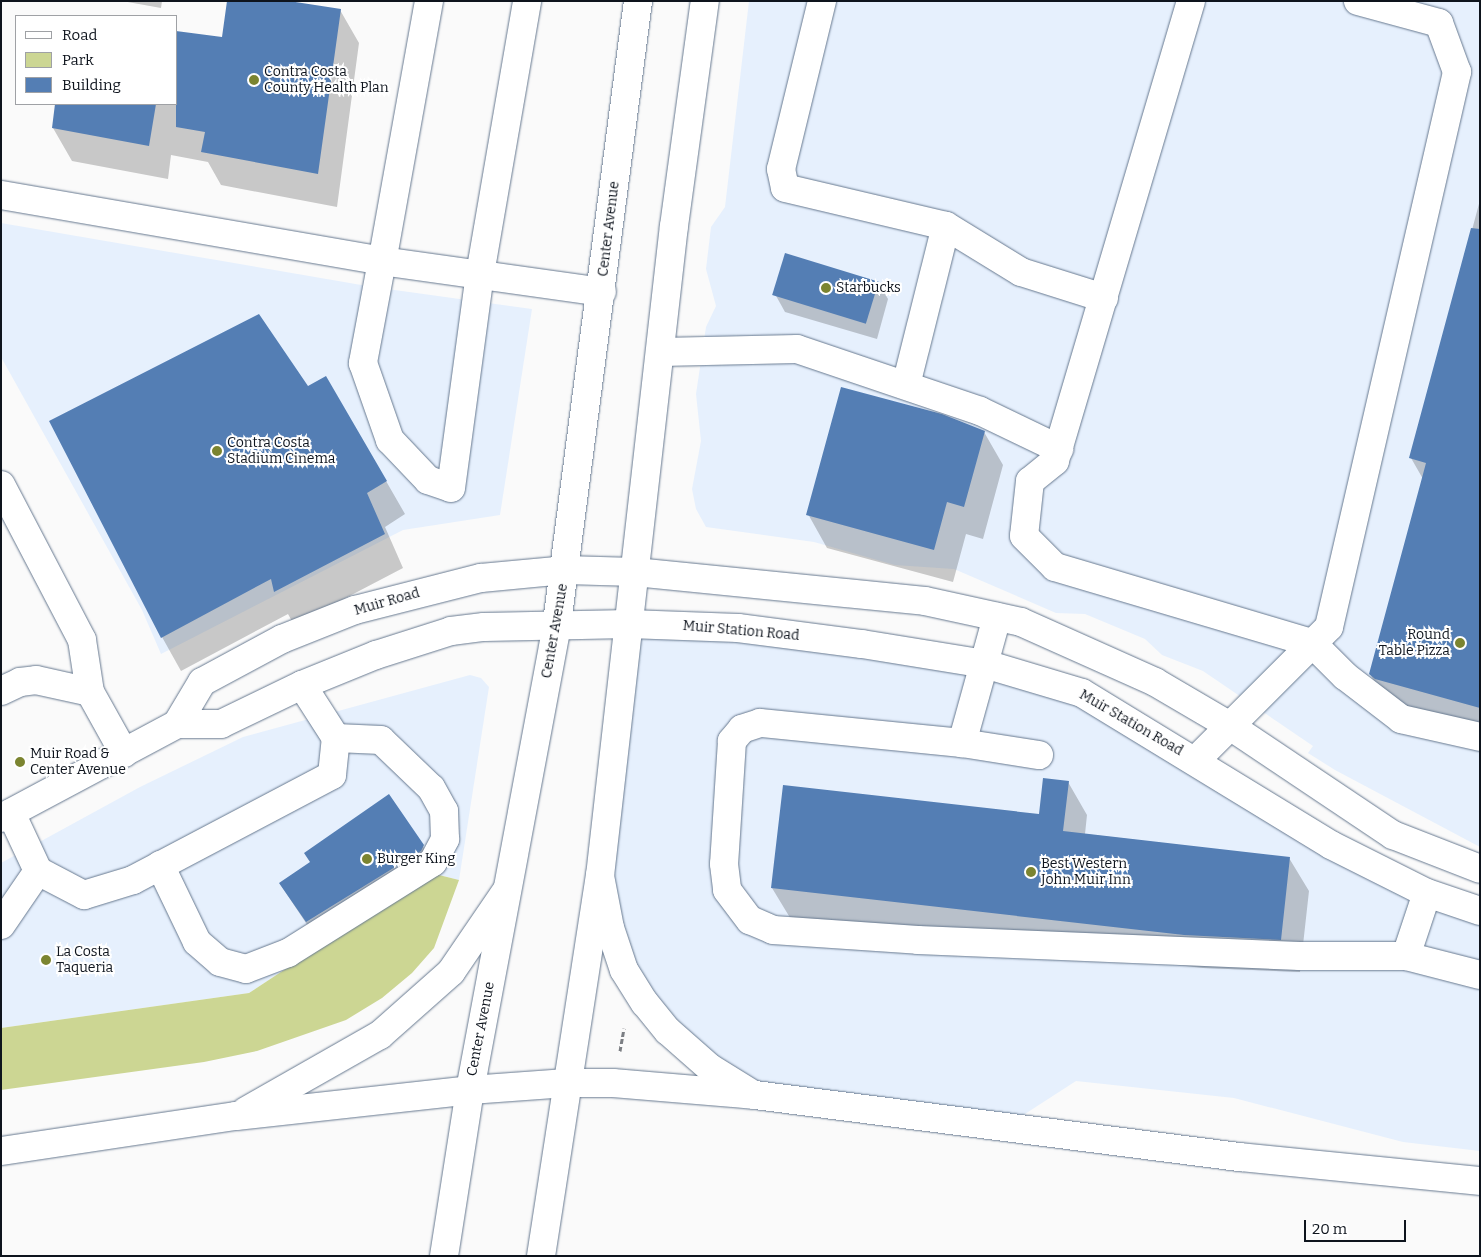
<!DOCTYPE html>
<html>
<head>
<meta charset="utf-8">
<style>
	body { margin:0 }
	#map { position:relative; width:1481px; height:1257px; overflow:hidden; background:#fafafa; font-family:Bitter,serif }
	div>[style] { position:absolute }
	.built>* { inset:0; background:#e6f0fd }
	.green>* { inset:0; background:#ccd693 }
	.shadow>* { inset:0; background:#0003 }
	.building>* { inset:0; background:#547eb4; transform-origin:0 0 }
	.path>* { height:3px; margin-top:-1.5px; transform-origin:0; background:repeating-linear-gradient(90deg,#7b7e83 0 5px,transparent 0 7.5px) }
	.roads { filter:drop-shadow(0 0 1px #66788f) drop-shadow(0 0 1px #66788f) }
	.minor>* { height:28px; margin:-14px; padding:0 14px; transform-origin:14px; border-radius:14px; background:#fff }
	.highway>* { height:28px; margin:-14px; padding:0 14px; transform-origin:14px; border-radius:14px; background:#fff }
	.dots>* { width:14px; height:14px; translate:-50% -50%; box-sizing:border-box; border:2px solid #fff; border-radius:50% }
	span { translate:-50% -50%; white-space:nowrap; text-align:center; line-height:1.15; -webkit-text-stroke:4px #fff; paint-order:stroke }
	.poi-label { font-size:14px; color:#0e141d }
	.left { translate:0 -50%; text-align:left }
	.right { translate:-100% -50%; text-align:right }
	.street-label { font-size:14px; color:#0e141d }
	.frame { position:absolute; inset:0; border:2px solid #0e141d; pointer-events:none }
	.legend { position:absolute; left:15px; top:15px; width:162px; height:90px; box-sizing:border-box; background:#fff; border:1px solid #9fa1a5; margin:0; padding:6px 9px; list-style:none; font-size:15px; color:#0e141d }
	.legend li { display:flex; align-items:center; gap:10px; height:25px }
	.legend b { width:25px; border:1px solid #9fa1a5 }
	.scale { position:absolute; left:1304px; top:1220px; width:102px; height:22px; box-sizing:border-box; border:2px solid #0e141d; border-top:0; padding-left:6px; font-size:15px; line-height:18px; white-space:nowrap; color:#0e141d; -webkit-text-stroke:4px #fff; paint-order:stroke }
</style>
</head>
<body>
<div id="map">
	<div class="built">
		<div style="clip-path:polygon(749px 1px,1480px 1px,1480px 847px,1335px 770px,1308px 753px,1313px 746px,1203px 671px,1162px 655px,1145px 639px,1085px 614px,1056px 613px,954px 569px,895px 565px,814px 542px,706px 527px,696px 509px,692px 489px,701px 441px,696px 394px,706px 327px,716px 306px,706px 269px,711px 227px,725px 207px)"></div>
		<div style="clip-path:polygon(1px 223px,373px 287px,532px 309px,500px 515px,403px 530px,161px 654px,142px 610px,1px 357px)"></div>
		<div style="clip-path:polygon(629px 624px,738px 628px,1082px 693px,1480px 911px,1480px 1151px,1403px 1142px,1234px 1098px,1076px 1081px,1005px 1127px,755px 1095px,668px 1031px,610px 928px)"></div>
		<div style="clip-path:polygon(470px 675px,481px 678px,489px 687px,459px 880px,431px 873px,249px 993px,1px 1028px,1px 863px,140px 787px,243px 737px)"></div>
	</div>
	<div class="green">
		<div style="clip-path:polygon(431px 873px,459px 880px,434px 948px,412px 973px,382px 998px,346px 1020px,257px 1051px,204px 1062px,1px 1090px,1px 1028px,249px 993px)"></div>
	</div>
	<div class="shadow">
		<div style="clip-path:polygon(122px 1px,162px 1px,161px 8px)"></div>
		<div style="clip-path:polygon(340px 10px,359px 43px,337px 207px,221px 185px,208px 162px,171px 155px,168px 179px,72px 161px,53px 128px,56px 104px,176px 104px,179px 51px)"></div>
		<div style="clip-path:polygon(1480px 200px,1480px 736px,1389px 708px,1370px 674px,1423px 479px,1411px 458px)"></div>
		<div style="clip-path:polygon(878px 282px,888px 299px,877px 339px,785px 312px,775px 294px)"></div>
		<div style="clip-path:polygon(308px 387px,386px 481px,405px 514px,385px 527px,403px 568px,294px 625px,288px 614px,181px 671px,162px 637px)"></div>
		<div style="clip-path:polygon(984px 432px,1003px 465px,983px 539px,966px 534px,953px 582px,827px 548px,808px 514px)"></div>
		<div style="clip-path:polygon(1068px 782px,1087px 815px,1085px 834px,1289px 858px,1309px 891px,1300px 972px,1203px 968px,792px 921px,772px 888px,1040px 816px)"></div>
		<div style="clip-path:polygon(423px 846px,438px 872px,436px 877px,322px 947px,280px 884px)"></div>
	</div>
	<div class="building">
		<div style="clip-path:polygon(227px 1px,289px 1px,341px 9px,318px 174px,201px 152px,205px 132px,176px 127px,176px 31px,222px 37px)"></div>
		<div style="clip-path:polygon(55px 104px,156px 104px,149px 146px,52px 128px)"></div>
		<div style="clip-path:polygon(1471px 228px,1480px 229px,1480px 708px,1375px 679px,1369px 674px,1426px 463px,1409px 458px)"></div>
		<div style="left:785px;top:253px;width:98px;height:44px;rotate:17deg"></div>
		<div style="clip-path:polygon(259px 314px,308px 386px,326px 376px,387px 481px,367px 493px,385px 534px,274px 592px,271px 579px,161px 638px,49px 421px)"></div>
		<div style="clip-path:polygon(841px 387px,942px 414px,985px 431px,964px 507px,947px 502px,934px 550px,806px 515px)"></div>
		<div style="clip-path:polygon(1043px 778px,1069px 781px,1063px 831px,1290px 857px,1281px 940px,1184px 935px,771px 888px,783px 785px,1039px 814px)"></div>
		<div style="clip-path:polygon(389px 794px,424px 845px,421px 851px,306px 922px,279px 883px,310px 862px,304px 853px)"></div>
	</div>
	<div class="path">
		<div style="left:620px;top:1051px;width:23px;rotate:-80deg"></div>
	</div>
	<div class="roads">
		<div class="minor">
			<div style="left:429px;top:1px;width:264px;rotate:100.2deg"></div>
			<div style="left:382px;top:261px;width:222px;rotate:8deg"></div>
			<div style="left:822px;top:1px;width:173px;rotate:103.7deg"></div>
			<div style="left:781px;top:169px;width:19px;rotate:78deg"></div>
			<div style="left:785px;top:188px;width:165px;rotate:13.3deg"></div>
			<div style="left:946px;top:226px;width:88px;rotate:31.5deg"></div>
			<div style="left:1021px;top:272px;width:87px;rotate:17.4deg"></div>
			<div style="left:1191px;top:1px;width:480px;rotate:106.5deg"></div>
			<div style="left:1055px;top:461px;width:32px;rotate:141deg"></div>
			<div style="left:1030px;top:481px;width:55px;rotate:96.2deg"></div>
			<div style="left:1024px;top:536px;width:44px;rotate:45deg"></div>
			<div style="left:1055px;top:567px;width:268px;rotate:16.5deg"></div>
			<div style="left:1312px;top:643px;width:47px;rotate:45deg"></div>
			<div style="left:1345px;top:676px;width:71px;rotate:37.5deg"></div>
			<div style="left:1401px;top:719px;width:81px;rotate:12.8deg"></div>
			<div style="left:1px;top:195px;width:387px;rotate:9.8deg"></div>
			<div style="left:382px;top:261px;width:104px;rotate:100.6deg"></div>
			<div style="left:363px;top:363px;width:82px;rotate:70.7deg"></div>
			<div style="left:390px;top:440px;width:55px;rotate:46.5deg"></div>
			<div style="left:428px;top:480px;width:24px;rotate:19deg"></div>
			<div style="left:451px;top:488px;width:216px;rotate:-82.3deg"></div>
			<div style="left:480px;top:274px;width:277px;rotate:-80.2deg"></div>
			<div style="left:661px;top:352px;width:136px;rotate:-1.3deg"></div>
			<div style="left:797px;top:349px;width:193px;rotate:18.7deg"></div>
			<div style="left:980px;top:411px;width:88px;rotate:25.7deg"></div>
			<div style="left:906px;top:385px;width:164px;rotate:-75.9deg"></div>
			<div style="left:1px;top:485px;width:175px;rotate:62.4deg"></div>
			<div style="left:82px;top:640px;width:53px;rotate:81.3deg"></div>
			<div style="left:997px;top:617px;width:131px;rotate:105.5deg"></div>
			<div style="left:962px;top:743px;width:203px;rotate:-174.3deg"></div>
			<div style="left:760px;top:723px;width:19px;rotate:162deg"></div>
			<div style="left:742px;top:729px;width:16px;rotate:130deg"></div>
			<div style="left:732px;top:741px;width:123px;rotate:93.7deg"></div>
			<div style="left:724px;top:864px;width:26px;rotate:83deg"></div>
			<div style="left:727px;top:890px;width:38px;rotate:53deg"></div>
			<div style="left:750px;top:920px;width:25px;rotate:23deg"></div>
			<div style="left:773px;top:930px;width:145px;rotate:3.9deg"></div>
			<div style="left:918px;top:940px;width:382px;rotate:2.4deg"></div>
			<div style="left:1300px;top:956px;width:106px"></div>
			<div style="left:1406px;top:956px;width:66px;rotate:-71.6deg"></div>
			<div style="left:1px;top:691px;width:21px;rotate:-25deg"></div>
			<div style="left:20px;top:682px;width:16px;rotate:-7deg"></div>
			<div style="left:36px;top:680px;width:55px;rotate:12.5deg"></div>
			<div style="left:90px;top:692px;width:70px;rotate:60.9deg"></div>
			<div style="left:177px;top:724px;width:44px"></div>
			<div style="left:221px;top:724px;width:90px;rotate:-25.7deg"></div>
			<div style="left:302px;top:685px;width:80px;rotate:-22.1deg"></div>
			<div style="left:376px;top:655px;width:79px;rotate:-17.7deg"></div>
			<div style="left:451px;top:631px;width:33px;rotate:-7deg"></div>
			<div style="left:484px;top:627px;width:145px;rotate:-1.2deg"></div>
			<div style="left:629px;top:624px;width:109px;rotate:2.1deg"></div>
			<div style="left:738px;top:628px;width:125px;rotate:7.4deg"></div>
			<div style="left:862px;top:644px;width:125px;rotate:9.2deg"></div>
			<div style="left:985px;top:664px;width:101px;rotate:16.6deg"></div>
			<div style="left:1082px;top:693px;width:292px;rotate:31.4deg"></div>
			<div style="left:1331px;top:845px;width:107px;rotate:26.6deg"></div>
			<div style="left:1427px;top:893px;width:56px;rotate:18.8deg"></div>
			<div style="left:962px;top:743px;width:78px;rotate:8.9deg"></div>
			<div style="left:1196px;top:760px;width:188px;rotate:-45deg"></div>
			<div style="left:1329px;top:627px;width:570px;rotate:-77.01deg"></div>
			<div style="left:1457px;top:72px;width:52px;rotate:-110.2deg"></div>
			<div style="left:1439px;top:23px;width:84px;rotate:-164.8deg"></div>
			<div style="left:11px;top:813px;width:64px;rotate:65deg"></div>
			<div style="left:38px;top:871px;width:52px;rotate:27.6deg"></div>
			<div style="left:84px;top:895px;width:51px;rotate:-17deg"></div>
			<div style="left:133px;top:880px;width:225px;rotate:-27.8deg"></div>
			<div style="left:332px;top:775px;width:37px;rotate:-84deg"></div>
			<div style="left:336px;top:738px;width:63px;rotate:-122.7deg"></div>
			<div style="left:1px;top:818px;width:200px;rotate:-28.1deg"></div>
			<div style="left:177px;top:724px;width:49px;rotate:-59.2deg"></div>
			<div style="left:202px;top:682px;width:91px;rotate:-28.3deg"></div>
			<div style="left:282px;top:639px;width:79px;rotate:-21.7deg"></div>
			<div style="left:355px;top:610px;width:130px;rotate:-14.3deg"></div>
			<div style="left:481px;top:578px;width:84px;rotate:-5.4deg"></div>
			<div style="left:565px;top:570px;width:70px;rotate:1.6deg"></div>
			<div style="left:635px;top:572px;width:291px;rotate:5.7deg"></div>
			<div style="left:925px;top:601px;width:98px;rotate:12.3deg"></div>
			<div style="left:1021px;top:622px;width:147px;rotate:24.1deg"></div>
			<div style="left:1155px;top:682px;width:87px;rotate:30.4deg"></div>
			<div style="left:1230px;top:726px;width:196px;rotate:33.8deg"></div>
			<div style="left:1393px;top:835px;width:93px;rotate:21.3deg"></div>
			<div style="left:160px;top:865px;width:85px;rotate:64.3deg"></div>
			<div style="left:197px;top:942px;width:30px;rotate:41deg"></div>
			<div style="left:220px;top:962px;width:27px;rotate:15deg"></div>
			<div style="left:246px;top:969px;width:45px;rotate:-20.9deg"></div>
			<div style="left:288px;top:953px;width:171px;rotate:-32.1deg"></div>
			<div style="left:433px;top:862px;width:26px;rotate:-62deg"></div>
			<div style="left:445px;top:839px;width:28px;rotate:-92deg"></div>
			<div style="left:444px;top:811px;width:26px;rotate:-119deg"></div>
			<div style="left:431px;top:788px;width:69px;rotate:-136.2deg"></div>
			<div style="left:381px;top:740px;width:45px;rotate:-177.5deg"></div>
			<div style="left:1px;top:925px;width:65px;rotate:-55.6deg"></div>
			<div style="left:1406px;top:956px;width:76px;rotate:14.4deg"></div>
			<div style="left:444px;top:1256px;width:168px;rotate:-81.1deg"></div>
			<div style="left:470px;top:1090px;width:475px;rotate:-79.4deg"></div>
			<div style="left:557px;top:623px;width:627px;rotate:-82.58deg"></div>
			<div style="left:541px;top:1256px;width:385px;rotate:-81.2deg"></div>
			<div style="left:600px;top:876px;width:654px;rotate:-83.51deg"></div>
			<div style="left:674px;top:226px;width:227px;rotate:-82.2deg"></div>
		</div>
		<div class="highway">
			<div style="left:600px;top:876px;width:53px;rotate:79.1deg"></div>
			<div style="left:610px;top:928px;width:44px;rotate:71.6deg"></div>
			<div style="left:624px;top:970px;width:39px;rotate:58deg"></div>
			<div style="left:645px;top:1003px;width:36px;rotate:51deg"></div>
			<div style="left:668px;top:1031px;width:56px;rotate:41.4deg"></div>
			<div style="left:710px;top:1068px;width:46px;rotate:31.6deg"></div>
			<div style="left:246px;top:1111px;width:154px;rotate:-29.6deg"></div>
			<div style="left:380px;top:1035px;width:95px;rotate:-41.6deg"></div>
			<div style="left:451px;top:972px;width:99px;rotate:-55.7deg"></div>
			<div style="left:1px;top:1151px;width:238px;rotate:-8.5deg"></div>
			<div style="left:236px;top:1116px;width:235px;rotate:-6.3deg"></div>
			<div style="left:470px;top:1090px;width:97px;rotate:-4.1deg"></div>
			<div style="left:567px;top:1083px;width:46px"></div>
			<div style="left:613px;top:1083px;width:143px;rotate:4.8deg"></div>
			<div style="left:755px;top:1095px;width:489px;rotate:7.3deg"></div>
			<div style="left:1240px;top:1157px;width:241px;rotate:5.7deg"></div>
		</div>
	</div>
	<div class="dots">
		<div style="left:254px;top:80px;background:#7b8430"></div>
		<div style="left:826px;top:288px;background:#7b8430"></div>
		<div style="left:217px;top:451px;background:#7b8430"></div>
		<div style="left:1460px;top:643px;background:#7b8430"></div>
		<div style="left:20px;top:762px;background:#7b8430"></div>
		<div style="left:367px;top:859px;background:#7b8430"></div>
		<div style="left:1031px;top:872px;background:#7b8430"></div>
		<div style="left:46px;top:960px;background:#7b8430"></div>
	</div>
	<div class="poi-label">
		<span class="left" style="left:264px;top:80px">Contra Costa<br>County Health Plan</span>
		<span class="left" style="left:836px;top:288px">Starbucks</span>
		<span class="left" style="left:227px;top:451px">Contra Costa<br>Stadium Cinema</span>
		<span class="right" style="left:1450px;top:643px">Round<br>Table Pizza</span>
		<span class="left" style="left:30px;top:762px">Muir Road &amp;<br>Center Avenue</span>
		<span class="left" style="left:377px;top:859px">Burger King</span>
		<span class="left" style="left:1041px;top:872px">Best Western<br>John Muir Inn</span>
		<span class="left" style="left:56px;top:960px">La Costa<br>Taqueria</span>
	</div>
	<div class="street-label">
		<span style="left:609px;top:229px;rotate:-83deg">Center Avenue</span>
		<span style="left:387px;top:602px;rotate:-16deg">Muir Road</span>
		<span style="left:555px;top:631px;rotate:-80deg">Center Avenue</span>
		<span style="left:741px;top:631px;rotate:5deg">Muir Station Road</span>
		<span style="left:1131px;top:723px;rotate:30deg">Muir Station Road</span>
		<span style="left:481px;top:1029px;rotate:-79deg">Center Avenue</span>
	</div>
	<div class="frame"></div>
	<ul class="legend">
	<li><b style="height:6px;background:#fff"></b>Road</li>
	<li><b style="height:14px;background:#ccd693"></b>Park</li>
	<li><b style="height:14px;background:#547eb4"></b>Building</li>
	</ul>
	<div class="scale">20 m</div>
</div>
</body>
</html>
